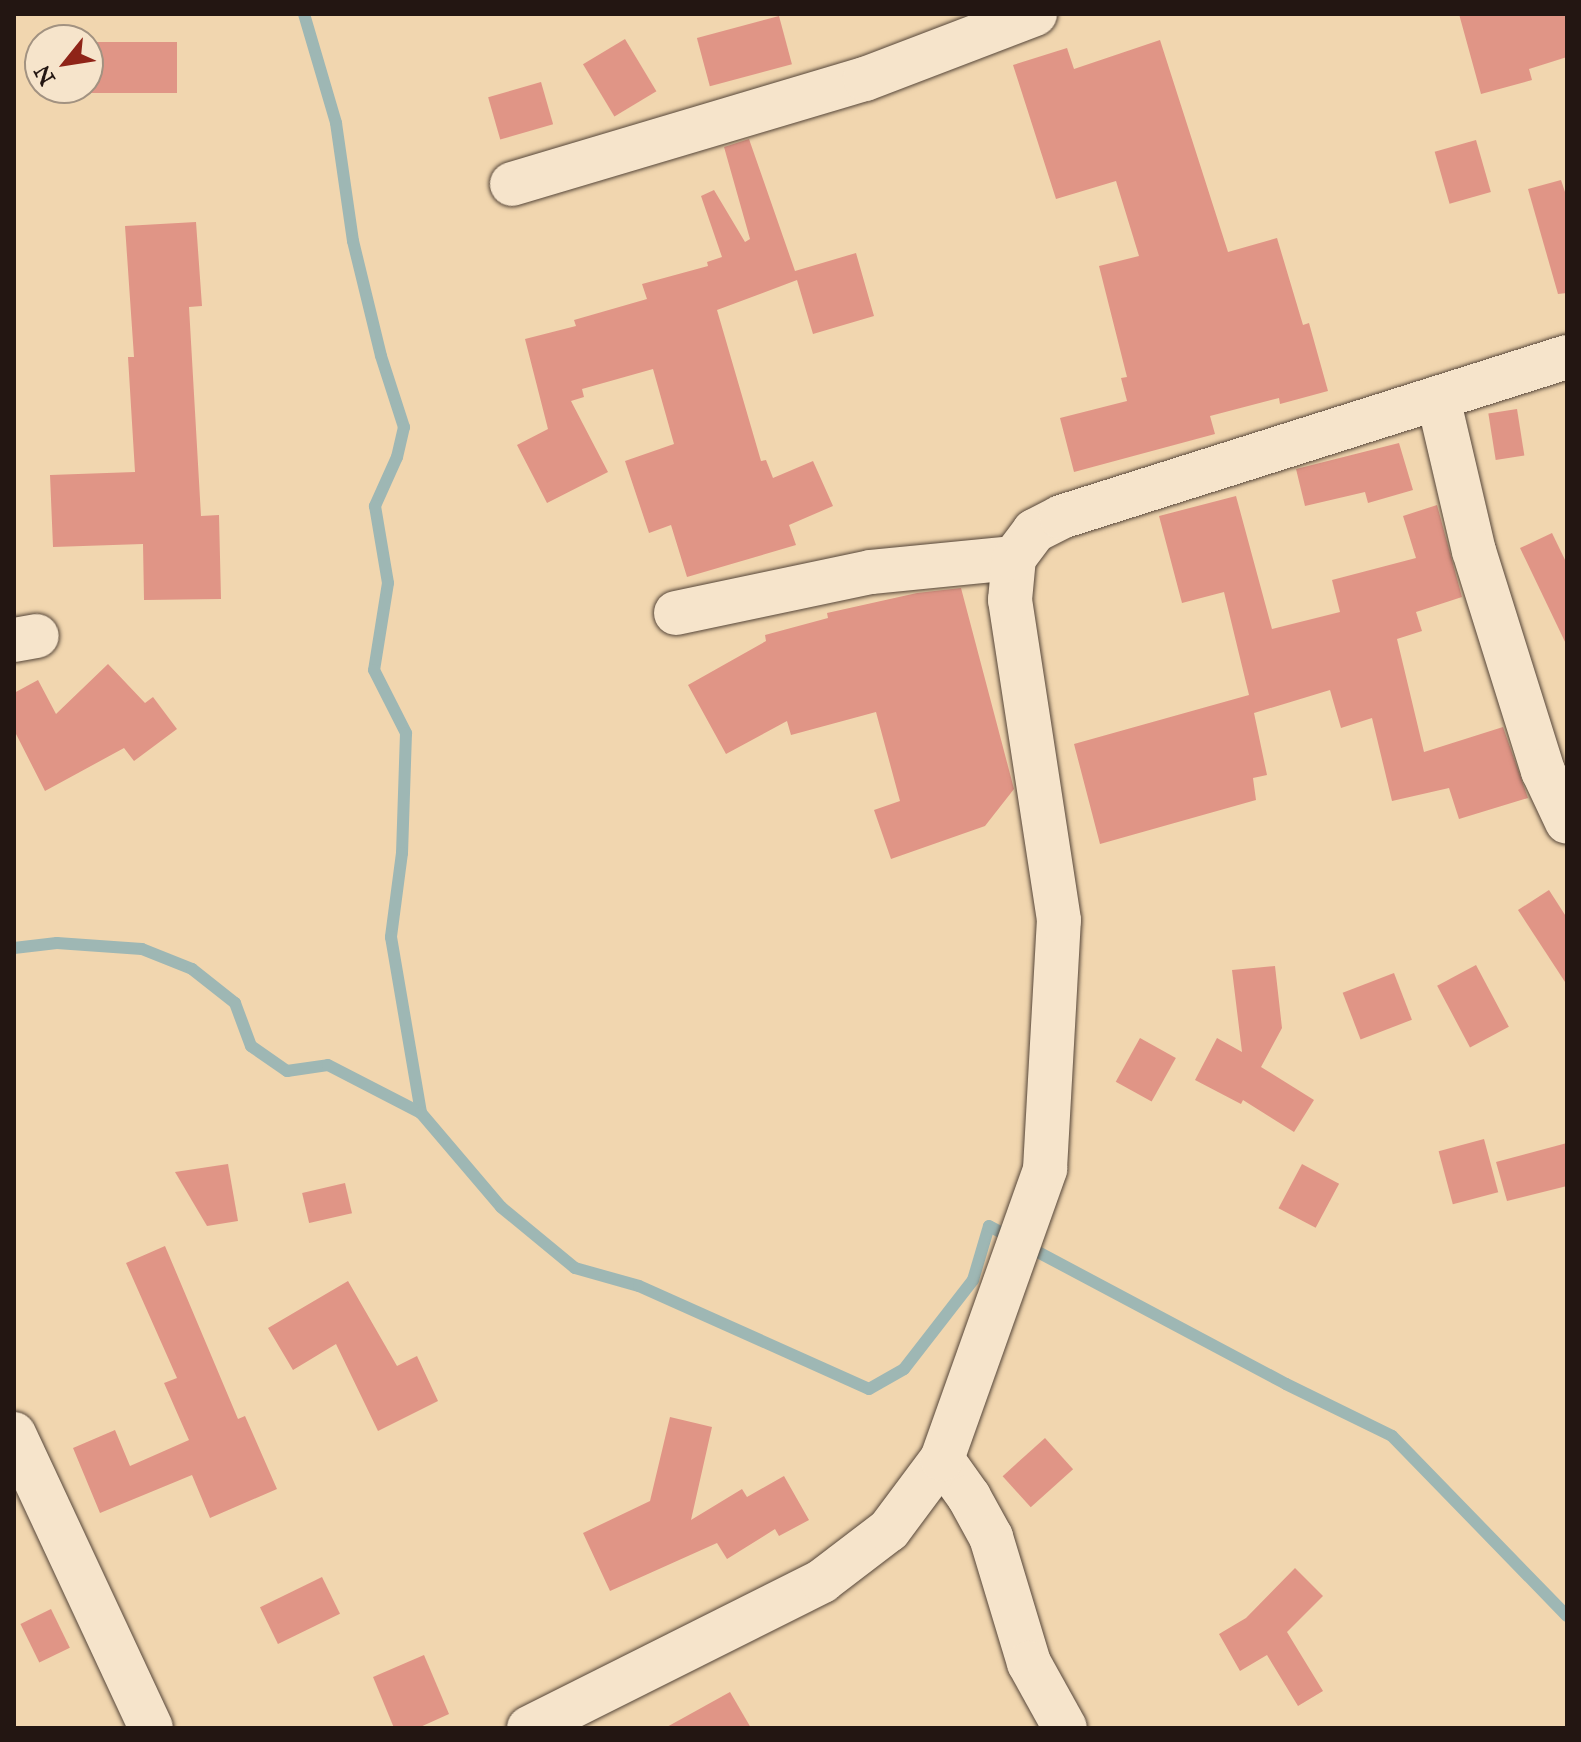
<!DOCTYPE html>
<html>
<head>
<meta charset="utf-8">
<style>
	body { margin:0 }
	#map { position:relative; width:1581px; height:1742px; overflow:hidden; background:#f1d6af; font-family:"IM FELL Great Primer",serif }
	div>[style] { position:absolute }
	.stream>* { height:12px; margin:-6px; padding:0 6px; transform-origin:6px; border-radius:6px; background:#9eb7b4 }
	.building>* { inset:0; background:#e09586; transform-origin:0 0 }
	.roads { filter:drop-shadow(0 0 2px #564639) drop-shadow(0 0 2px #564639) }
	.minor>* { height:44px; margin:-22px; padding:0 22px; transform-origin:22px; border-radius:22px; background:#f6e4cb }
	span { translate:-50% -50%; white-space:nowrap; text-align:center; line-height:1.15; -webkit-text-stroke:8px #f6e4cb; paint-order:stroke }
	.frame { position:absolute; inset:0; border:16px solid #231612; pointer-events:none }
	.north { position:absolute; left:24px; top:24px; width:80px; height:80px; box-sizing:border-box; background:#f6e4cb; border:2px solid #a29281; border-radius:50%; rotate:240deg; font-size:22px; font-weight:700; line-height:32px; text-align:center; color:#231612 }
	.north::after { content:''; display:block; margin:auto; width:28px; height:36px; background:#8f2418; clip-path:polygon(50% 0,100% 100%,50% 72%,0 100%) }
</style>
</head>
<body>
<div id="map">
	<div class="stream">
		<div style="left:304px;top:14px;width:114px;rotate:73.6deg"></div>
		<div style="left:336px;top:123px;width:119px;rotate:81.8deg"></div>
		<div style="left:353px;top:241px;width:118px;rotate:76.3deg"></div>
		<div style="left:381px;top:356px;width:75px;rotate:72.1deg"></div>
		<div style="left:404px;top:427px;width:31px;rotate:103deg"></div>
		<div style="left:397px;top:457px;width:54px;rotate:114.2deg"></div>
		<div style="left:375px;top:506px;width:78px;rotate:80.4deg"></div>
		<div style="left:388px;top:583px;width:88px;rotate:99.1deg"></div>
		<div style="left:374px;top:670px;width:71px;rotate:63.1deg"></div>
		<div style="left:406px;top:733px;width:120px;rotate:91.9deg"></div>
		<div style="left:402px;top:853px;width:85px;rotate:97.5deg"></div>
		<div style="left:391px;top:937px;width:179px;rotate:80.3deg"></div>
		<div style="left:14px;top:948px;width:43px;rotate:-6.6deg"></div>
		<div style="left:57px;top:943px;width:85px;rotate:4deg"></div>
		<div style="left:142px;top:949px;width:54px;rotate:21.8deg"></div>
		<div style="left:192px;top:969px;width:55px;rotate:38.3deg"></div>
		<div style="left:235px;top:1003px;width:46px;rotate:69.6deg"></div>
		<div style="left:251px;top:1046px;width:44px;rotate:34.8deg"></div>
		<div style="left:287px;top:1071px;width:41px;rotate:-8.3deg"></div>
		<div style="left:328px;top:1065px;width:105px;rotate:27.3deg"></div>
		<div style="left:421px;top:1113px;width:123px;rotate:49.6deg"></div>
		<div style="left:501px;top:1207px;width:96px;rotate:39.5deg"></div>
		<div style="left:575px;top:1268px;width:66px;rotate:15.7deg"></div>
		<div style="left:639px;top:1286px;width:252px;rotate:24.1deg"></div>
		<div style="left:869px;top:1389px;width:40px;rotate:-29.7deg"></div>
		<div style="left:904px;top:1369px;width:113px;rotate:-52.2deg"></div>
		<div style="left:973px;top:1280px;width:56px;rotate:-73.5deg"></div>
		<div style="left:989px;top:1226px;width:336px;rotate:28deg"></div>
		<div style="left:1286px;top:1384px;width:118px;rotate:26.1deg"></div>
		<div style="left:1392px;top:1436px;width:251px;rotate:45.8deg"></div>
	</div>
	<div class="building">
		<div style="clip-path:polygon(1459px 14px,1567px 14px,1567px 57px,1529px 69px,1532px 80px,1481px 94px)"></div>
		<div style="left:779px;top:16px;width:50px;height:85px;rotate:75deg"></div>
		<div style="left:625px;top:39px;width:61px;height:49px;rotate:59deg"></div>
		<div style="clip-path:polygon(1160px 40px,1228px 252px,1277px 238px,1303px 325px,1309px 323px,1328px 391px,1280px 404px,1279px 398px,1210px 416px,1215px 434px,1074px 472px,1060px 418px,1127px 401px,1121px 378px,1127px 377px,1099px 266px,1139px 256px,1116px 181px,1056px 199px,1013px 65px,1067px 48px,1074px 69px)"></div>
		<div style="left:88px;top:42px;width:89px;height:51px"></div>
		<div style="left:541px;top:82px;width:44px;height:55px;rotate:74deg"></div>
		<div style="clip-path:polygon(749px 139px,795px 271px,856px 253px,874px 316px,813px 334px,797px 280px,717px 310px,761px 461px,766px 460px,773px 478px,813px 461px,833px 506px,789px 525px,796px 545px,687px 577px,671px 525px,649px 533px,625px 461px,674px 444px,653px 369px,582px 389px,584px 397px,571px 401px,608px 472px,547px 503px,517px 445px,548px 429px,525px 339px,576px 326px,574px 320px,647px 299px,642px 284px,708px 266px,707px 262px,722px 257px,701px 196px,714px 190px,745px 242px,750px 239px,724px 147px)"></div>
		<div style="left:1476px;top:140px;width:54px;height:43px;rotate:74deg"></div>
		<div style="clip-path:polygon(1561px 180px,1567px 198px,1567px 293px,1558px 294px,1528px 189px)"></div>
		<div style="clip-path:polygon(196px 222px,202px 306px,189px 307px,201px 516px,219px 515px,221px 599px,144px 600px,143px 544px,53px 547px,50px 475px,135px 472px,128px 357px,134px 357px,125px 226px)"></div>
		<div style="left:1517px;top:409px;width:47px;height:29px;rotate:81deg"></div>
		<div style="clip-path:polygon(1399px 443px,1413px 490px,1368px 503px,1365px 492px,1305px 506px,1296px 469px)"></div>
		<div style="clip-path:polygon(1236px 496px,1272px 629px,1340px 612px,1332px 580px,1416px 558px,1403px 516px,1437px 505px,1462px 597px,1416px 612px,1422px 631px,1397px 639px,1424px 752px,1503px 727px,1528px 798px,1459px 819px,1449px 788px,1392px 801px,1372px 718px,1341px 728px,1330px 690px,1254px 713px,1267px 775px,1253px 778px,1256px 800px,1100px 844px,1074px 744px,1249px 695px,1224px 592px,1182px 603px,1159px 516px)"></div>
		<div style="clip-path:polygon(1552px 533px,1567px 564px,1567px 646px,1520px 548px)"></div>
		<div style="clip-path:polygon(961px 588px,1014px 789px,985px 826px,891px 859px,874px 810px,900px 801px,876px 712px,791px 735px,787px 721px,726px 754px,688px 685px,766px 641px,765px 635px,828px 618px,827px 613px,917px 593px)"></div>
		<div style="clip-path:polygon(108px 664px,145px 703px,153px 697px,177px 729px,134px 761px,124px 748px,45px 791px,14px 730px,14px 693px,38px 680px,56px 714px)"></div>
		<div style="clip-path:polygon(1549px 890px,1567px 918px,1567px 985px,1518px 910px)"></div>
		<div style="left:1476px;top:965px;width:70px;height:44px;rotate:62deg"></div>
		<div style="clip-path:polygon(1275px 966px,1282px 1028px,1261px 1067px,1314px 1100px,1294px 1132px,1243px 1100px,1241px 1104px,1195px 1080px,1217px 1038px,1242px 1052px,1232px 970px)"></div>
		<div style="left:1394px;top:973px;width:50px;height:55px;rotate:69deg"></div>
		<div style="left:1140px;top:1038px;width:41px;height:50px;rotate:29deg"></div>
		<div style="left:1484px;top:1139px;width:55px;height:47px;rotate:75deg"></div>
		<div style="clip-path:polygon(1567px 1143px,1567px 1186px,1507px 1201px,1496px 1162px)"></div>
		<div style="clip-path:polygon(228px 1164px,238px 1221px,207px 1226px,175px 1172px)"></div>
		<div style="left:1302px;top:1164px;width:42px;height:50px;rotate:28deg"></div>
		<div style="left:345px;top:1183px;width:31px;height:44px;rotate:77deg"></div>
		<div style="clip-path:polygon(165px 1246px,238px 1419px,245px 1416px,277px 1489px,210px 1518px,192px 1475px,100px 1513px,73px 1448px,115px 1430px,130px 1466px,189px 1440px,164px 1383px,177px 1378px,126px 1263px)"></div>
		<div style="clip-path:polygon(348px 1281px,397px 1366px,417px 1356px,438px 1401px,378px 1431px,336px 1344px,293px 1370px,268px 1328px)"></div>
		<div style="clip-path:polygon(670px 1417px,712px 1427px,691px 1520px,742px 1489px,747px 1497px,784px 1476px,809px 1520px,779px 1536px,775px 1529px,727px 1559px,717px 1543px,610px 1591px,583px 1533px,650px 1501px)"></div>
		<div style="left:1045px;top:1438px;width:42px;height:57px;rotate:48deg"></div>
		<div style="clip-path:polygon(1295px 1568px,1323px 1596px,1287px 1632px,1323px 1691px,1298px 1706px,1267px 1655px,1240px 1671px,1219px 1634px,1246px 1618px)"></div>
		<div style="left:322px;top:1577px;width:41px;height:69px;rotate:64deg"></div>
		<div style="left:51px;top:1609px;width:43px;height:34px;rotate:64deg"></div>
		<div style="clip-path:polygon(424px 1655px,449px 1714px,418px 1728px,394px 1728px,373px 1677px)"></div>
		<div style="clip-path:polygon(730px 1692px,751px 1728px,665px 1728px)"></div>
	</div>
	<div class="roads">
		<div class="minor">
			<div style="left:512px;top:184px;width:368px;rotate:-16.6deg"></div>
			<div style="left:865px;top:79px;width:182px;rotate:-20.9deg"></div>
			<div style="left:1438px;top:398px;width:157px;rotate:76.8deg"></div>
			<div style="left:1474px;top:551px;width:231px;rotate:72.6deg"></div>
			<div style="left:1543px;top:771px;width:56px;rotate:64.8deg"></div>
			<div style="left:676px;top:613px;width:199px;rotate:-11.9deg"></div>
			<div style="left:871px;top:572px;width:144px;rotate:-5.6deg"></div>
			<div style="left:14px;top:640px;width:23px;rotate:-10deg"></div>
			<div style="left:14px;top:1434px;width:324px;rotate:65deg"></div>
			<div style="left:942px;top:1459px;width:47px;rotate:54.6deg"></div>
			<div style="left:969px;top:1497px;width:46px;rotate:61.2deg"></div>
			<div style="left:991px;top:1537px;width:132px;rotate:73.2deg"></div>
			<div style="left:1029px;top:1663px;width:74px;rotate:61deg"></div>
			<div style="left:529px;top:1728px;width:328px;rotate:-26.6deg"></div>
			<div style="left:822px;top:1581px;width:84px;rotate:-37.3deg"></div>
			<div style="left:889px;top:1530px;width:89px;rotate:-53.3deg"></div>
			<div style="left:942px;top:1459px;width:308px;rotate:-70.4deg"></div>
			<div style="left:1045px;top:1169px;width:249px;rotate:-86.8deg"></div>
			<div style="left:1059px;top:920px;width:324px;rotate:-98.7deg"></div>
			<div style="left:1010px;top:600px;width:42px;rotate:-84.6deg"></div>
			<div style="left:1014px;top:558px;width:34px;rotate:-53deg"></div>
			<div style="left:1034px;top:531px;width:30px;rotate:-27deg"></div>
			<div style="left:1061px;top:517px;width:531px;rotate:-17.55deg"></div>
		</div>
	</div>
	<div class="frame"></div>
	<div class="north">N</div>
</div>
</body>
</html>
